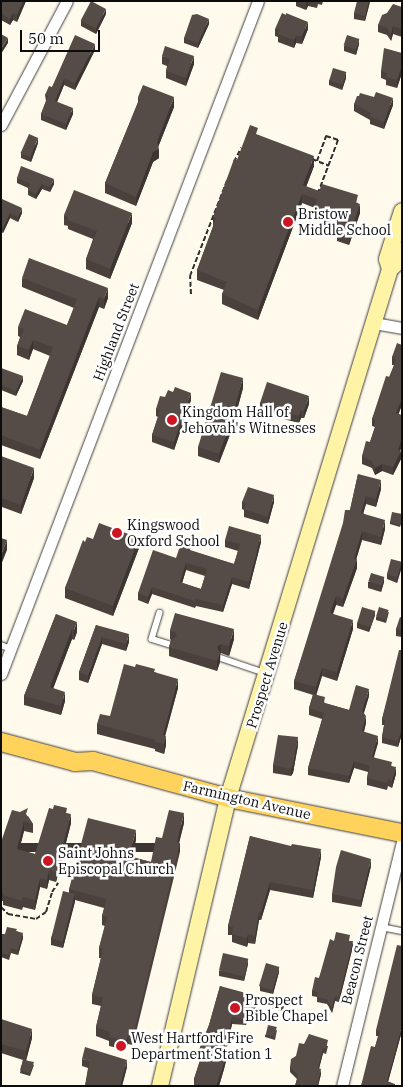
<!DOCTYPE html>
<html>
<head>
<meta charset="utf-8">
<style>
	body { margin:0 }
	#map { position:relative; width:403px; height:1087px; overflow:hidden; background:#fffaeb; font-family:"IBM Plex Serif",serif }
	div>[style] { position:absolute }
	.path>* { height:2px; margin-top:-1px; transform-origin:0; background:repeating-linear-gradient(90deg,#2e2e2e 0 5px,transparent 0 7.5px) }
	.roads { filter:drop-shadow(0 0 1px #3f3f3f) drop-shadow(0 0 1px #3f3f3f) }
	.lane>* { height:5.5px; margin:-2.75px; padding:0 2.75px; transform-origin:2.75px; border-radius:2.75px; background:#fff }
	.street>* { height:11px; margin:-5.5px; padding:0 5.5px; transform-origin:5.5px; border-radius:5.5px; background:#fff }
	.secondary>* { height:16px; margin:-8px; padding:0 8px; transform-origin:8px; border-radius:8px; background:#fff3a6 }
	.primary>* { height:18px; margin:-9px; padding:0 9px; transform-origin:9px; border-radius:9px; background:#ffd25b }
	.wall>* { inset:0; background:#4a413d }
	.shaded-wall>* { inset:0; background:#3c3532; transform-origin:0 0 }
	.building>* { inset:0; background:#564c47; transform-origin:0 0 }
	.dots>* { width:14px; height:14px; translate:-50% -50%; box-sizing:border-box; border:2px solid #fff; border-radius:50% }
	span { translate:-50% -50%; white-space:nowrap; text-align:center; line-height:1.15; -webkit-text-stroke:5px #fff; paint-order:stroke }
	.poi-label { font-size:14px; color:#0c0c0c }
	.left { translate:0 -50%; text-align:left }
	.street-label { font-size:14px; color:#0c0c0c }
	.frame { position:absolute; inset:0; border:2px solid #0c0c0c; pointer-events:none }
	.scale { position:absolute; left:20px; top:30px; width:80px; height:22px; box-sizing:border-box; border:2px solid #0c0c0c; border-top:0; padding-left:6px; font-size:15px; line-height:18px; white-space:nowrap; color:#0c0c0c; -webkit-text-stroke:4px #fff; paint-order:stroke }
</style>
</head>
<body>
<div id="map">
	<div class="path">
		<div style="left:312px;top:159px;width:18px;rotate:22deg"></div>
		<div style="left:317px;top:161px;width:27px;rotate:-70deg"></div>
		<div style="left:326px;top:136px;width:13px;rotate:18deg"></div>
		<div style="left:338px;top:140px;width:57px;rotate:110.7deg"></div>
		<div style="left:234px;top:162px;width:16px;rotate:-63deg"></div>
		<div style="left:191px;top:294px;width:18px;rotate:-93deg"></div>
		<div style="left:190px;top:276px;width:105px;rotate:-68.8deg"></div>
		<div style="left:1px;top:907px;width:10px;rotate:45deg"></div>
		<div style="left:8px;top:914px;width:28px;rotate:10deg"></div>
		<div style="left:36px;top:919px;width:12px;rotate:-35deg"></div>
		<div style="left:46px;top:912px;width:21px;rotate:-73deg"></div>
		<div style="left:52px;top:892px;width:11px;rotate:-56deg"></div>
	</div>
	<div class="roads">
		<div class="lane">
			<div style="left:160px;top:613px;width:27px;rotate:107deg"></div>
			<div style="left:152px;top:639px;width:21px;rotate:17deg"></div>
			<div style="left:1px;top:645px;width:11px;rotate:22deg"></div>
			<div style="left:221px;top:658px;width:46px;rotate:18.8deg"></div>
			<div style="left:381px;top:927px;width:21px;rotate:11deg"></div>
		</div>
		<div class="street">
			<div style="left:1px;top:125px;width:140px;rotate:-62deg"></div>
			<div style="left:374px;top:323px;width:28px;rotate:10deg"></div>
			<div style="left:1px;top:674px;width:720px;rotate:-69.1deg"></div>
			<div style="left:342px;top:1086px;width:251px;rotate:-76.2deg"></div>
		</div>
		<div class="secondary">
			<div style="left:390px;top:269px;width:10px;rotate:-107deg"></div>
			<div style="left:387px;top:259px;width:50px;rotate:-72.6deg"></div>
			<div style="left:160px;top:1086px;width:296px;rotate:-76.7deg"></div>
			<div style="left:228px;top:798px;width:553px;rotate:-72.97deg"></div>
			<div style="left:390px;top:269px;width:12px;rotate:-42deg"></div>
			<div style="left:399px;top:261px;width:11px;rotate:-75deg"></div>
		</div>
		<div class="primary">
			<div style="left:1px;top:742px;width:77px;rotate:15.1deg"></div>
			<div style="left:75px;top:762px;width:18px;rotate:-3deg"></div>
			<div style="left:93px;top:761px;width:140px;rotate:15.3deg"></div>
			<div style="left:228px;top:798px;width:177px;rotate:11.4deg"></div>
		</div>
	</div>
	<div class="wall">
		<div style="clip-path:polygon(1px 1px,26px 1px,17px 22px,13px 20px,10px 25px,1px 20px)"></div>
		<div style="clip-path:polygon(296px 1px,323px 1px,322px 5px,318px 4px,317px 8px,308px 6px,306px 10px,296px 6px)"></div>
		<div style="clip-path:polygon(370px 1px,365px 21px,354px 19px,354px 13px)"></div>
		<div style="clip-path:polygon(402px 7px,402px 37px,393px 34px,391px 41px,387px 35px,378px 32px,378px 25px)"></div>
		<div style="clip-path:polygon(106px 14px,96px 34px,81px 26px,81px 21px)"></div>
		<div style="clip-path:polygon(209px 24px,198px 48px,184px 43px,184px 38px)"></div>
		<div style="clip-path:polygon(275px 29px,308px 29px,302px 44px,296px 43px,294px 48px,278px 42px,278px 37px,275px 36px)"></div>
		<div style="clip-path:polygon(359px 44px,356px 55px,344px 51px,344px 46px)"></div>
		<div style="clip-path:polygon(95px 50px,75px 90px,64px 85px,57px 102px,73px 114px,66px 130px,41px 120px,41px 114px,46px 101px,45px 95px,52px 87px)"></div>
		<div style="clip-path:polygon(402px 53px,402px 73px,397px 88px,386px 85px,386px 80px,381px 78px,381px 71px)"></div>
		<div style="clip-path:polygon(162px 56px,194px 64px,186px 86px,166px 78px,166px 71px,167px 66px,162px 64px)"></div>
		<div style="clip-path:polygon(346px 78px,342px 90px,329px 85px,329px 80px)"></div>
		<div style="clip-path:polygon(138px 97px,174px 107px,158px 147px,159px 158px,153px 162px,136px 206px,105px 193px,105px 183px,138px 102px)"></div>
		<div style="clip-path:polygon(354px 104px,393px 105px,384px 129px,370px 124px,370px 120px,354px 111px)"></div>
		<div style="clip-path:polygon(258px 135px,314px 166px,306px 187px,358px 203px,360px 213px,349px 245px,337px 241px,337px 235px,329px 233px,329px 227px,321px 224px,321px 218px,315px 217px,315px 208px,302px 203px,258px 320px,222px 304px,222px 294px,224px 290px,197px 280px,197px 270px,213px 227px,213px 217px,237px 160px)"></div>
		<div style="clip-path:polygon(38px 143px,31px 162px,21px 158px,21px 153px)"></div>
		<div style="clip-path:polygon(17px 178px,54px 184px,50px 192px,42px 189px,36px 199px,28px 195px,28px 188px,17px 183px)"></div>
		<div style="clip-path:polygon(1px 200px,22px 213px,18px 222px,10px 218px,3px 233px,1px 232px)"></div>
		<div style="clip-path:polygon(64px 215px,132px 223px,110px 279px,86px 269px,86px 259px,93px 239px,68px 229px,68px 226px,64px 225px)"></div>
		<div style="clip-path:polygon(22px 278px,108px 298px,104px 309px,99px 307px,40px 459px,1px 445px,1px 407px,27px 416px,50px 356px,33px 349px,29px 360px,17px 355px,17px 346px,20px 337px,18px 336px,18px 327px,67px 325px,74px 308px,22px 287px)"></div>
		<div style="clip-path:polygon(402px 345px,402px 405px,398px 414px,402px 445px,400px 451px,401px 459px,393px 475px,382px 471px,375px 475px,372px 468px,362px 464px,362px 456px,370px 442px,375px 427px,372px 426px,372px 419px,394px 365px,392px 365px,392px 357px)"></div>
		<div style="clip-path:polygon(1px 368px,23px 381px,16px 396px,1px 390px)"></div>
		<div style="clip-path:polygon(243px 388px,231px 432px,219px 463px,198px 456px,198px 447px)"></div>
		<div style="clip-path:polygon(165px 397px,191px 400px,174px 450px,152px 442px,152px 435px,158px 417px,156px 416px,156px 409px)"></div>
		<div style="clip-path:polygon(260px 403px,309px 404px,304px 418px,301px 418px,299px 423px,271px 416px,260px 411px)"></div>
		<div style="clip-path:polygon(1px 456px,34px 478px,21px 514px,2px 507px)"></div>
		<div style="clip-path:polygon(358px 474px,381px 489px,376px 507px,366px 504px,363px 513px,385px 529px,381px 545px,362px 540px,356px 559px,357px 568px,346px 599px,343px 607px,336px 605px,333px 614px,353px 629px,337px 681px,322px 676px,316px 694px,325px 703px,349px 710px,369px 696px,364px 713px,366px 723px,364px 732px,378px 743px,373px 757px,392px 766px,396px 774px,392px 788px,388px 786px,387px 790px,367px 785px,367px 778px,368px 772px,354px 768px,349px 783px,308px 775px,308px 768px,322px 719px,309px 715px,309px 708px,313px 695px,294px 689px,294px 681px,350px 510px)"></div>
		<div style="clip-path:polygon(242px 502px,274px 502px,268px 524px,244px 517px,244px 510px,242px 509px)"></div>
		<div style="clip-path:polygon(402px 514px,402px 521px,400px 527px,390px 524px,390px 522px)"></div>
		<div style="clip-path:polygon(evenodd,225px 540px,261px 542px,249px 589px,232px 584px,223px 612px,196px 606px,195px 608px,152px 594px,148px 604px,138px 600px,138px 593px,176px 558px,191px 551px,234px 564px,238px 551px,225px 547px,225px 540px,186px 570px,205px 576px,201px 589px,182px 583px,186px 570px)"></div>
		<div style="clip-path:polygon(85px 542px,139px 548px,113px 616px,65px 598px,65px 588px)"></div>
		<div style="clip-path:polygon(402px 562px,397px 583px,387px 579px,387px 574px)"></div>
		<div style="clip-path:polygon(368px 582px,384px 582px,381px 592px,368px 588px)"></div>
		<div style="clip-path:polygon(389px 612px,386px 623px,376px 620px,376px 617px)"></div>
		<div style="clip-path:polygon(56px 614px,77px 632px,74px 640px,72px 639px,53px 688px,65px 701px,61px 715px,24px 705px,24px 696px)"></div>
		<div style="clip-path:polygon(375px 615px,369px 632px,357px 628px,357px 623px)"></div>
		<div style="clip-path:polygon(402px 618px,402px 637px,396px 636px,396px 629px)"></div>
		<div style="clip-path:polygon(96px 625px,129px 642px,126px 651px,102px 644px,88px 683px,79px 680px,79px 672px)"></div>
		<div style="clip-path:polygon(170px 630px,234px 639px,229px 656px,221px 653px,220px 654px,220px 662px,217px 671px,169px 656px,169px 647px,171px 640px,170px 639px)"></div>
		<div style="clip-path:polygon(402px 650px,402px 734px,398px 747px,382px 743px,382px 737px,384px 725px,382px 725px,382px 719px)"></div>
		<div style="clip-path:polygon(155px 672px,178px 688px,165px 735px,166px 745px,164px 754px,155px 751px,155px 749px,97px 734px,97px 724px,110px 716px)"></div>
		<div style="clip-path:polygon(298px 745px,293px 773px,291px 776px,273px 773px,273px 765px)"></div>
		<div style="clip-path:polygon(67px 813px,71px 823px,56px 882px,49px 880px,47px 889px,40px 887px,35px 910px,23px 907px,22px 910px,3px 905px,3px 901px,1px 901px,1px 842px,28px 816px,33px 824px,33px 833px,24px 831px,19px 850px,35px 854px)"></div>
		<div style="clip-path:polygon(184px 823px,179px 843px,180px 852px,133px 1045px,128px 1044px,126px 1050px,109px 1046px,109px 1041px,96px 1036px,96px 1027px,101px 1006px,92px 1004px,92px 995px,101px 958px,99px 958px,99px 948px,105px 926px,102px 925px,102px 916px,104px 908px,75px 900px,63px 948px,51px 945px,51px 938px,69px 893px,69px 889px,136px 840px,131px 857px,151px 862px,162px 838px)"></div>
		<div style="clip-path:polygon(250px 836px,321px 857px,313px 898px,270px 890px,261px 920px,259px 920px,255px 944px,248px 943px,247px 947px,232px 942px,232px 935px,228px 935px,228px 926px)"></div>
		<div style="clip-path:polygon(371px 866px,361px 907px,332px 902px,332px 894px)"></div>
		<div style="clip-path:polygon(17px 931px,23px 938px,18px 955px,11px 953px,9px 960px,1px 957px,1px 934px,5px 934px)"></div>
		<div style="clip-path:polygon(334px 941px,350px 941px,353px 946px,339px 1002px,335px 1001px,332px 1013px,327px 1004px,317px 1002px,317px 997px,312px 996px,312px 991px,319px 978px)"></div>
		<div style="clip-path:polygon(248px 964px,244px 981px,219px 976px,219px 971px)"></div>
		<div style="clip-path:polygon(279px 972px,273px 994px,260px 991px,260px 986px)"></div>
		<div style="clip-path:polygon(220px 986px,257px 1002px,255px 1012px,250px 1010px,246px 1025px,232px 1024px,226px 1051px,227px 1057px,224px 1069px,219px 1086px,194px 1086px,194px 1079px,200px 1060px,198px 1060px,198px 1054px,209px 1025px)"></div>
		<div style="clip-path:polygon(285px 1000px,283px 1011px,272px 1009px,272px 1006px)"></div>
		<div style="clip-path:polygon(1px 1019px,32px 1038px,26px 1060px,34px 1065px,30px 1076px,20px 1073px,23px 1060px,1px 1053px)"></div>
		<div style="clip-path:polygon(277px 1030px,275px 1040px,265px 1037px,265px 1035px)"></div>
		<div style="clip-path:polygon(376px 1030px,402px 1031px,388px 1081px,361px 1086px,375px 1047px,378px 1036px,376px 1036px)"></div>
		<div style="clip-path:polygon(304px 1044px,328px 1046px,326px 1054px,323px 1053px,319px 1068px,321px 1074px,318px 1086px,295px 1086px,297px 1079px,290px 1072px,290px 1067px,296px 1056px)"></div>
		<div style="clip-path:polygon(82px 1059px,127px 1067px,122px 1086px,85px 1086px,88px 1068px,82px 1066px)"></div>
	</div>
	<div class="shaded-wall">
		<div style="clip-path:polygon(23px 1px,26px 1px,17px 22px,17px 15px)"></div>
		<div style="clip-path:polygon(307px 1px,308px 1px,308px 6px,306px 10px,306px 3px)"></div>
		<div style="clip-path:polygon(369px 1px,370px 1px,370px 2px,365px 21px,365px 16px)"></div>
		<div style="clip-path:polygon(106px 9px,106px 14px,96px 34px,96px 29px)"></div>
		<div style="clip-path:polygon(13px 13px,13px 20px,10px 25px,10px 19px)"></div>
		<div style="clip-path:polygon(209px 19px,209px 24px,198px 48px,198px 43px)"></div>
		<div style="clip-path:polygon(308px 22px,308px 29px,302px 44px,302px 36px)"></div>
		<div style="clip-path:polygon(393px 26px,393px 34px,391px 41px,391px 34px)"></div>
		<div style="clip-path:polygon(296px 36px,296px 43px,294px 48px,294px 40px)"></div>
		<div style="clip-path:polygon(8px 38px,8px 43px,1px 54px,1px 49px)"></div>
		<div style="clip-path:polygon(359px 39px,359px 44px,356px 55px,356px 50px)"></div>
		<div style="clip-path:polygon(95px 44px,95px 50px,75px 90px,75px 83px)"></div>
		<div style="clip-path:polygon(194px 56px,194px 64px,186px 86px,186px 78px)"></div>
		<div style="clip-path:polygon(402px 66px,402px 73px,397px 88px,397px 80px)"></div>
		<div style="clip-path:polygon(346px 72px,346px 78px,342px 90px,342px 85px)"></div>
		<div style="clip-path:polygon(64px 79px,64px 85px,55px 107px,55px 101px)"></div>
		<div style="clip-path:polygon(174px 97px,174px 107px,157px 150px,159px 149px,159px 158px,153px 162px,136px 206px,136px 197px)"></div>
		<div style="clip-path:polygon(393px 98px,393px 105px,384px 129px,384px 122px)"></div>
		<div style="clip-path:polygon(73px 108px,73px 114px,66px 130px,66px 124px)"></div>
		<div style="clip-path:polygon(38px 138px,38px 143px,31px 162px,31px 157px)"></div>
		<div style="clip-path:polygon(314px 156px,314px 166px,303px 195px,303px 185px)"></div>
		<div style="clip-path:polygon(54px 179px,54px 184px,50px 192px,50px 187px)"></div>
		<div style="clip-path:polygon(42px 184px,42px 189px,36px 199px,36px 194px)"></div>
		<div style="clip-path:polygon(302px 194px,302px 203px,258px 320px,258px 310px)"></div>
		<div style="clip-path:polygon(360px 204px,360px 213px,349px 245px,349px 236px)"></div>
		<div style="clip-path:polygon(22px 208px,22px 213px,18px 222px,18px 217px)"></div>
		<div style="clip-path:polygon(10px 213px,10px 218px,3px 233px,3px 228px)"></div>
		<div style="clip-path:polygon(132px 213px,132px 223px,110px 279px,110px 269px)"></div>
		<div style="clip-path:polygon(108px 288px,108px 298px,104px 309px,104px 299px)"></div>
		<div style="clip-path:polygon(99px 297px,99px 307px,40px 459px,40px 450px)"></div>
		<div style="clip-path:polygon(33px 340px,33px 349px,29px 360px,29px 350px)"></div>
		<div style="clip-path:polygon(23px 376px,23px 381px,16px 396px,16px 391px)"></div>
		<div style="clip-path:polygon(243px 378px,243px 388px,231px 432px,219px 463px,219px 454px)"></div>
		<div style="clip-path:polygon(191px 393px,191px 400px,174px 450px,174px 442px)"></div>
		<div style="clip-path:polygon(309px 396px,309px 404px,304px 418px,304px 411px)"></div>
		<div style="clip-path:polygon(402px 398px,402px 405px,396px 421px,396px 413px)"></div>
		<div style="clip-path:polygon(301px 410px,301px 418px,299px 423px,299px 416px)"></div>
		<div style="clip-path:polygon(402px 437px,402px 445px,398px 458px,398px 450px)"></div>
		<div style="clip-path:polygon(401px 451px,401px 459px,393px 475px,393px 467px)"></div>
		<div style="clip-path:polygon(382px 464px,382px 471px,375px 475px,375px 468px)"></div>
		<div style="clip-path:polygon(34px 468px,34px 478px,21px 514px,21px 505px)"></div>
		<div style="clip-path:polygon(381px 480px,381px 489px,376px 507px,376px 499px)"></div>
		<div style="clip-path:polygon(274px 495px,274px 502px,268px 524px,268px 517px)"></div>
		<div style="clip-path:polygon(366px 496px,366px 504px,361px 521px,361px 513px)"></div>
		<div style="clip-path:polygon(385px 520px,385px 529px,381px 545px,381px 537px)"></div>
		<div style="clip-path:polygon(362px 531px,362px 540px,354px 567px,354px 559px)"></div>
		<div style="clip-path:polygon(261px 535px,261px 542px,249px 589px,249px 582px)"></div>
		<div style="clip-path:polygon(139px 538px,139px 548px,113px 616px,113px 606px)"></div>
		<div style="clip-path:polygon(7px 540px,7px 550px,1px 565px,1px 555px)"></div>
		<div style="clip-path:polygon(357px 559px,357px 568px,343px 607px,343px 599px)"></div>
		<div style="clip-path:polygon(402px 562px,402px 567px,397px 583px,397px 577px)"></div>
		<div style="clip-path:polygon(186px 563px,186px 570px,180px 590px,180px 582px)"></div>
		<div style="clip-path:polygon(232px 577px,232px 584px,223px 612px,223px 605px)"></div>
		<div style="clip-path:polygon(384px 577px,384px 582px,381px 592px,381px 587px)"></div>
		<div style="clip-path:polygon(152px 587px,152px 594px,148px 604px,148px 597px)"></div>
		<div style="clip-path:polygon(336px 596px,336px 605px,330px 622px,330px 613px)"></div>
		<div style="clip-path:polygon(375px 611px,375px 615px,369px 632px,369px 628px)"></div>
		<div style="clip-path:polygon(353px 620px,353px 629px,337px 681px,337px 672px)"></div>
		<div style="clip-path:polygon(77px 622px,77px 632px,74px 640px,74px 630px)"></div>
		<div style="clip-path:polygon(72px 629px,72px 639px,50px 697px,50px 687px)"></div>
		<div style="clip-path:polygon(234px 629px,234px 639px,229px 656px,229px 646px)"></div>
		<div style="clip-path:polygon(129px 634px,129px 642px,126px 651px,126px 644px)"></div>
		<div style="clip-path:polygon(102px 637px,102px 644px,88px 683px,88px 676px)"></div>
		<div style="clip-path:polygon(221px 644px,220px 662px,217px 671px,217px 647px)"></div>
		<div style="clip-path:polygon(322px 668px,322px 676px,316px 696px,316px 687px)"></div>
		<div style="clip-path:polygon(178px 679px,178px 688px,163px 744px,163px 735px)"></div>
		<div style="clip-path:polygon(369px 689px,369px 696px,362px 718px,362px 711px)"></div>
		<div style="clip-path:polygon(65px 692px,65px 701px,61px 715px,61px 706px)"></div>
		<div style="clip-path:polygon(366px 716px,366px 723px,362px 738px,362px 731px)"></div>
		<div style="clip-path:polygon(402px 728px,402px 734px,398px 747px,398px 741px)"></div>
		<div style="clip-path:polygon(166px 736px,166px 745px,164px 754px,164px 744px)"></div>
		<div style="clip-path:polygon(378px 736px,378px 743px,372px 764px,372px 757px)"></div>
		<div style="clip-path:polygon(298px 737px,298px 745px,293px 773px,291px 776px,291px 769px)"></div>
		<div style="clip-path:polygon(354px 761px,354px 768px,349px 783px,349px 776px)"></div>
		<div style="clip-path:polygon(396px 767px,396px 774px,392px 788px,392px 781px)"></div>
		<div style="clip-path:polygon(184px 813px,184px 823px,177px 851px,177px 842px)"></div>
		<div style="clip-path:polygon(71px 814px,71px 823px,56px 882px,56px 872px)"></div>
		<div style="clip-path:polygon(24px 821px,24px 831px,17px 859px,17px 849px)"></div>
		<div style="clip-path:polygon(136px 830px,136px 840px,129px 865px,129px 856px)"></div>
		<div style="left:180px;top:843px;width:9px;height:199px;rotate:90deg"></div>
		<div style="clip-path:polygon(321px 849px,321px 857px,313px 898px,313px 890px)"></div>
		<div style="clip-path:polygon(371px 859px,371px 866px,361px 907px,361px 900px)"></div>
		<div style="clip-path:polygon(49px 870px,49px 880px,47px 889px,47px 880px)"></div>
		<div style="clip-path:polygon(40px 878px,40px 887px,35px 910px,35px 900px)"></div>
		<div style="clip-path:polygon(270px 882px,270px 890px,261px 920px,261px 912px)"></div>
		<div style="clip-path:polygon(75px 894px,75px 902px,63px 948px,63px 941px)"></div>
		<div style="clip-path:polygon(259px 911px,259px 920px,255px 944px,255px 936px)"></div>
		<div style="clip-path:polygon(23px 933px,23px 938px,18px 955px,18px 950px)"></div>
		<div style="clip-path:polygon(248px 934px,248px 943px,247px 947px,247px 938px)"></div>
		<div style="clip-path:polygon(353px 941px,353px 946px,339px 1002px,339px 997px)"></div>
		<div style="clip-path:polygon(248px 959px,248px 964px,244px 981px,244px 976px)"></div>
		<div style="clip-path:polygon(279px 967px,279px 972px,273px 994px,273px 989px)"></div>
		<div style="clip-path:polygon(257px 996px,257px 1002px,255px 1012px,255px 1005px)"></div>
		<div style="clip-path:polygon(335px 996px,335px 1001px,332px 1013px,332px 1008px)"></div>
		<div style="clip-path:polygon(250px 1004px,250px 1010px,246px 1025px,246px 1019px)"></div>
		<div style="clip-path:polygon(232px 1017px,232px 1024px,225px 1057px,225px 1050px)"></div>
		<div style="clip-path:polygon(402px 1026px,402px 1031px,387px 1086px,387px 1081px)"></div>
		<div style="clip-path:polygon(32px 1029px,32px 1038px,26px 1061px,26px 1051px)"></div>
		<div style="clip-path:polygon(128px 1035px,128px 1044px,126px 1050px,126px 1041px)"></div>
		<div style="clip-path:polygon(323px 1048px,323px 1053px,318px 1073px,318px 1068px)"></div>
		<div style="clip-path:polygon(227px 1051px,227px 1057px,224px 1069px,219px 1086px,216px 1086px)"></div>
		<div style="clip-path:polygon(127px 1060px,127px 1067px,122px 1086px,120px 1086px)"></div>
		<div style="clip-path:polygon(321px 1069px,321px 1074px,318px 1086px,317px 1086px)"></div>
	</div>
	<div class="building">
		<div style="clip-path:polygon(1px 1px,23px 1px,17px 15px,13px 13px,10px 19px,1px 14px)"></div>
		<div style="left:91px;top:1px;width:17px;height:22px;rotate:28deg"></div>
		<div style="clip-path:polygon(357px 1px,369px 1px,365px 16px,354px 13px)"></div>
		<div style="clip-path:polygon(393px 4px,402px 7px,402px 29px,393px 26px,391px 34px,387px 28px,378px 25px,382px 15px,387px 13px)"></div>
		<div style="clip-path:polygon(282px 13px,286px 15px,286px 13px,308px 22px,302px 36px,296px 36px,294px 40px,278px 34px,279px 30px,275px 29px)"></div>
		<div style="clip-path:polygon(197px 14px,209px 19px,198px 43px,184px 38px,192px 15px)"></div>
		<div style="clip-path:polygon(1px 34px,8px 38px,1px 49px)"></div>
		<div style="clip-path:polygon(75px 35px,95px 44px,75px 83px,64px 79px,55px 101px,73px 108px,66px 124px,41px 114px,48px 96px,45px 95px,49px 86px,52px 87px)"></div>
		<div style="left:347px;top:35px;width:13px;height:11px;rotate:18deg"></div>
		<div style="clip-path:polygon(165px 46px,194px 56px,186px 78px,166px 71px,170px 59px,162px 56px)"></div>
		<div style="clip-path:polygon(384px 48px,402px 53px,402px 66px,397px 80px,386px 77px,387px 73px,381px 71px)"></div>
		<div style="left:333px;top:68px;width:14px;height:13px;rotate:17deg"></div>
		<div style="clip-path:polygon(143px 85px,174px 97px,157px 142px,159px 149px,153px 152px,136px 197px,105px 183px,140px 98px,138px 97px)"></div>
		<div style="clip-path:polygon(376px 92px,393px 98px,384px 122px,370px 117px,371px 113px,354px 104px,357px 96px,359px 96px,360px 93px,374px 97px)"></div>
		<div style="clip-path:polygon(250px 125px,258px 128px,256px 134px,314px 156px,303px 185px,319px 191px,322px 184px,358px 195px,356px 203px,360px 204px,349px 236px,337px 232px,339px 227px,329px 223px,331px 218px,321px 215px,323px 210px,315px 207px,317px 199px,302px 194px,258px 310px,222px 294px,227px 282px,197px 270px,216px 218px,213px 217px,234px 159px,237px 160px)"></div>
		<div style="left:29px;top:134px;width:10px;height:21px;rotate:24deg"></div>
		<div style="clip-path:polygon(21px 166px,54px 179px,50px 187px,42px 184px,36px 194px,28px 190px,30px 183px,17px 178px)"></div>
		<div style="clip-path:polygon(74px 190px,132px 213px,110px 269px,86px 259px,97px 231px,68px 220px,68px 217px,64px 215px)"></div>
		<div style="clip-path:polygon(2px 199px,22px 208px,18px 217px,10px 213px,3px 228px,1px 227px)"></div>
		<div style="clip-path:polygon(29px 258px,108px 288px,104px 299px,99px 297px,40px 450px,1px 435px,1px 407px,27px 416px,53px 347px,33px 340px,29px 350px,17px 346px,24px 329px,18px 327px,25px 309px,67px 325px,77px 299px,22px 278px)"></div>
		<div style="clip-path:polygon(397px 343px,402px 345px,402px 398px,396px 413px,402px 415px,401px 427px,402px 428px,402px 437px,398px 450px,401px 451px,393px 467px,382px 464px,375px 468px,372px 461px,362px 456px,366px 441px,370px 442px,375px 427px,375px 420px,372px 419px,386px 376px,390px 377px,396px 359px,392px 357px)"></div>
		<div style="clip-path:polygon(1px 368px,23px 376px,16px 391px,1px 385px,2px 380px,1px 380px)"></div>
		<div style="clip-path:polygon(221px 372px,243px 378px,231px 422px,219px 454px,198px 447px)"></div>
		<div style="clip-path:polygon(267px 382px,309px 396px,304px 411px,301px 410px,299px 416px,271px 409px,260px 403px)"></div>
		<div style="clip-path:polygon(175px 387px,191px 393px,174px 442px,152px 435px,160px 410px,156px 409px,160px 396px,165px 397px,168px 390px,173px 392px)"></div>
		<div style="clip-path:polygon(1px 456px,34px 468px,21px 505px,2px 498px,1px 498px)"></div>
		<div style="clip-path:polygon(358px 474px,381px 480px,376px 499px,366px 496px,361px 513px,385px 520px,381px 537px,362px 531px,354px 559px,357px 559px,346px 590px,343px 599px,336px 596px,330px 613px,353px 620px,337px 672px,322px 668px,316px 687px,294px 681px,343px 523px,345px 510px,350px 510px)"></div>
		<div style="clip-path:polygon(248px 487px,274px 495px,268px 517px,244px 509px,246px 503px,242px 502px)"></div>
		<div style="clip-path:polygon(392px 512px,402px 514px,402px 519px,400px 525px,390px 522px)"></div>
		<div style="clip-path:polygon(99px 523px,139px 538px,113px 606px,65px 588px,83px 540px,85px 542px,87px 537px,93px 539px)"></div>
		<div style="clip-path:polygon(evenodd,229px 526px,261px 535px,249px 582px,232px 577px,223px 605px,196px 599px,195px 601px,152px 587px,148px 597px,138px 593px,153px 550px,176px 558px,181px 543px,191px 546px,190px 550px,234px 564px,240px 544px,225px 540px,229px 526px,186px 563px,207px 569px,201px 589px,180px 582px,186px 563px)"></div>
		<div style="clip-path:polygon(1px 538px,7px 540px,1px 555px)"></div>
		<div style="left:391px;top:559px;width:11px;height:16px;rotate:15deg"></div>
		<div style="left:371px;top:573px;width:14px;height:9px;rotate:17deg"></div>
		<div style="left:362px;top:607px;width:14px;height:17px;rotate:17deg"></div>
		<div style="left:379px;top:607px;width:10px;height:10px;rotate:17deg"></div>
		<div style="clip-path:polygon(175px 613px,234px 629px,229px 646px,221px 644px,217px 647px,220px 653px,217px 661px,169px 647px,171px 640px,177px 636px,175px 632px,170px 630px)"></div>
		<div style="clip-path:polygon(56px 614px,77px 622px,74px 630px,72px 629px,50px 687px,65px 692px,61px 706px,24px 696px)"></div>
		<div style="clip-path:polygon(400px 617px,402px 618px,402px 631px,396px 629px)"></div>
		<div style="clip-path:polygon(96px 625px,129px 634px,126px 644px,102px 637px,88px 676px,79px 672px)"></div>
		<div style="clip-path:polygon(399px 650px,402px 650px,402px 728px,398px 741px,382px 737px,385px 720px,382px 719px)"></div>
		<div style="clip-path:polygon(124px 664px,135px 667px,136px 664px,155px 669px,154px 672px,178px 679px,163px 735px,166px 736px,164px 744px,155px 742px,156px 740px,97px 724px,100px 714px,110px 716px)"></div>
		<div style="clip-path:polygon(356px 685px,369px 689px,362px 711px,366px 716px,362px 731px,378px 736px,372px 757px,392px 762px,391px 766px,396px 767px,392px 781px,388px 779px,387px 783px,367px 778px,370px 766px,354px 761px,349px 776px,308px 768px,324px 713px,309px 708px,313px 694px,325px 697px,324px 703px,349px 710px)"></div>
		<div style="clip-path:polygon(278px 735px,298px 737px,293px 765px,291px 769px,273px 765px)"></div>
		<div style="clip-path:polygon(54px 805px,67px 808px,66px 813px,71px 814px,56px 872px,49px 870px,47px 880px,40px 878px,35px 900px,23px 897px,22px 901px,3px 895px,3px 892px,1px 891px,1px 842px,12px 810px,20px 812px,28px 808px,26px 814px,33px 824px,24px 821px,17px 849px,35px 854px,49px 808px,53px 809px)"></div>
		<div style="clip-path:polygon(169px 810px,184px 813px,177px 842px,180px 843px,133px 1036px,128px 1035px,126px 1041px,109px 1037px,110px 1032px,96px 1027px,103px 997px,92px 995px,103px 949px,99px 948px,107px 917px,102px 916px,107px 899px,69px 889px,88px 818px,136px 830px,129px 856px,151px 862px,156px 837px,162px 838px)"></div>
		<div style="clip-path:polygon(250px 836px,291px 846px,292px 844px,321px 849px,313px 890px,270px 882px,261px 912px,259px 911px,255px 936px,248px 934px,247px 938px,232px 934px,233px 927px,228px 926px)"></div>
		<div style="clip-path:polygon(341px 850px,371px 859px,361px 900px,332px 894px,336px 867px)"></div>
		<div style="left:63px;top:891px;width:12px;height:49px;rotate:14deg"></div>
		<div style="clip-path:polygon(7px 927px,17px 929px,16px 931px,23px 933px,18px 950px,11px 948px,9px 955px,1px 953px,1px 934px,5px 934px)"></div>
		<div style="clip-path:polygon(336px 932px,350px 935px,349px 941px,353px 941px,339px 997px,335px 996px,332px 1008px,327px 999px,317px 997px,318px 992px,312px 991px,315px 977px,319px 978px,330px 939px,334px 941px)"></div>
		<div style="clip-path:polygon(397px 945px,402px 946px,402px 1026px,387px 1081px,395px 1084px,395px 1086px,361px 1086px,371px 1046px,375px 1047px,380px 1031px,376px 1030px)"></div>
		<div style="left:223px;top:953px;width:26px;height:18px;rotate:13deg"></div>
		<div style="left:266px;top:963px;width:14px;height:24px;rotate:17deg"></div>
		<div style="clip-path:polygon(220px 986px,257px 996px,255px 1005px,250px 1004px,246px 1019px,232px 1017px,225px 1050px,227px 1051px,224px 1063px,216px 1086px,194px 1086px,196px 1079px,194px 1079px,202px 1055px,198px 1054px,201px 1044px,209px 1025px)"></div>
		<div style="left:275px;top:996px;width:10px;height:10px;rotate:11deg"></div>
		<div style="clip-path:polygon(1px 1019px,32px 1029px,26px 1051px,1px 1044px)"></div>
		<div style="left:268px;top:1025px;width:9px;height:10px;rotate:13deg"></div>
		<div style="clip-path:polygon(309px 1034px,328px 1040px,326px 1049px,323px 1048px,318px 1068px,321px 1069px,317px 1086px,295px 1086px,298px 1075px,290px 1067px,291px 1059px,296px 1056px,299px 1043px,304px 1044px)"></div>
		<div style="clip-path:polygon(85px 1047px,127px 1060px,120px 1086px,85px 1086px,90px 1061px,82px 1059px)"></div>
		<div style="clip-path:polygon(23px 1060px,34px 1062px,30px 1073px,20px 1070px)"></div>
	</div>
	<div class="dots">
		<div style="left:288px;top:222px;background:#cb1623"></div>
		<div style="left:172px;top:420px;background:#cb1623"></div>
		<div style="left:117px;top:533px;background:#cb1623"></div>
		<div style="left:48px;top:861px;background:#cb1623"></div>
		<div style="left:235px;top:1008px;background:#cb1623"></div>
		<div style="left:121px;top:1046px;background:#cb1623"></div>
	</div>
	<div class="poi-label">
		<span class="left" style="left:298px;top:222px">Bristow<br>Middle School</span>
		<span class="left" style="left:182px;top:420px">Kingdom Hall of<br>Jehovah's Witnesses</span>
		<span class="left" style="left:127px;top:533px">Kingswood<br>Oxford School</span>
		<span class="left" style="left:58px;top:861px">Saint Johns<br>Episcopal Church</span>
		<span class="left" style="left:245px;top:1008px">Prospect<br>Bible Chapel</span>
		<span class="left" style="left:131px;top:1046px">West Hartford Fire<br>Department Station 1</span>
	</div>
	<div class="street-label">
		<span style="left:116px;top:332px;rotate:-69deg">Highland Street</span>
		<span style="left:267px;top:675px;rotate:-73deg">Prospect Avenue</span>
		<span style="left:247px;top:800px;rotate:13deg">Farmington Avenue</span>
		<span style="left:357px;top:960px;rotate:-76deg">Beacon Street</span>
	</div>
	<div class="frame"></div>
	<div class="scale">50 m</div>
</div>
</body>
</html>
